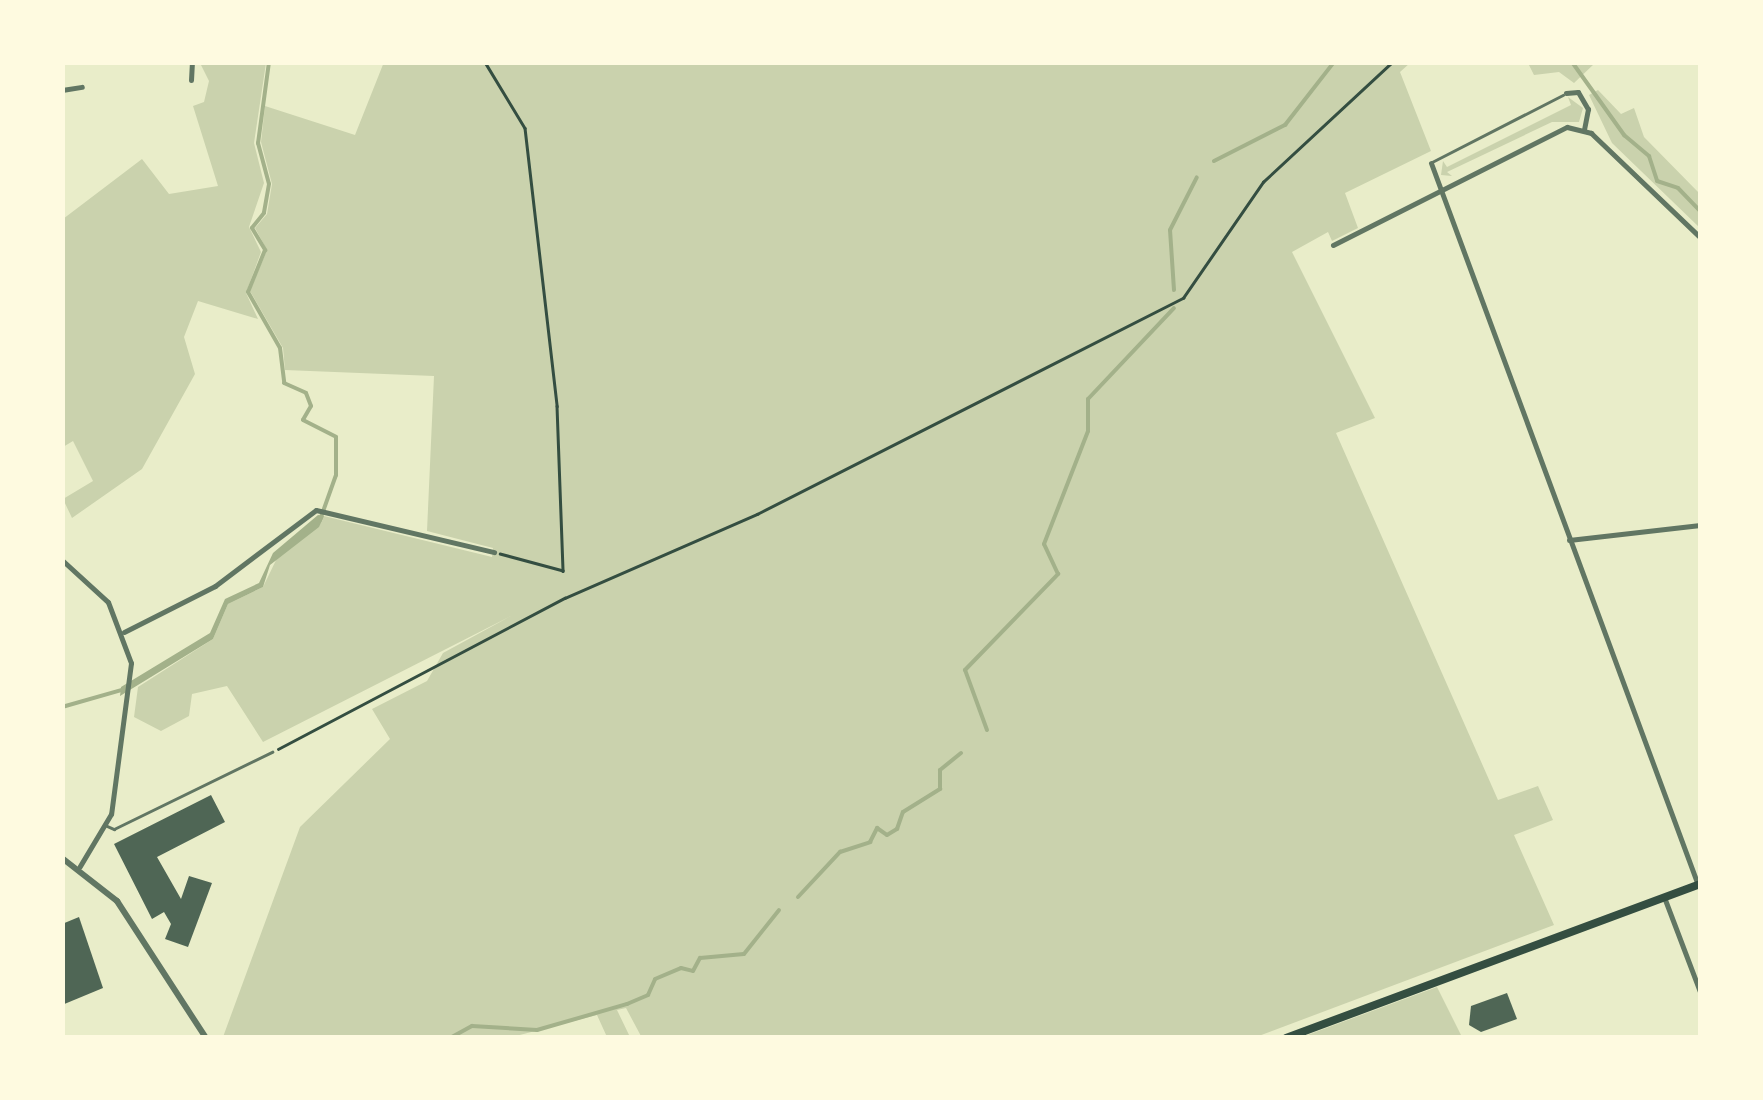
<!DOCTYPE html>
<html>
<head>
<meta charset="utf-8">
<style>
	body { margin:0 }
	#map { position:relative; width:1763px; height:1100px; overflow:hidden; background:#e9edc9; font-family:"Roboto Condensed",sans-serif }
	div>[style] { position:absolute }
	.green>* { inset:0; background:#cad2ad }
	.water>* { inset:0; background:#a3b18a }
	.stream>* { height:4px; margin:-2px; padding:0 2px; transform-origin:2px; border-radius:2px; background:#a3b18a }
	.building>* { inset:0; background:#4f6655 }
	.path>* { height:2.5px; margin:-1.25px; padding:0 1.25px; transform-origin:1.25px; border-radius:1.25px; background:#344e41 }
	.service>* { height:2.5px; margin:-1.25px; padding:0 1.25px; transform-origin:1.25px; border-radius:1.25px; background:#617663 }
	.minor>* { height:5px; margin:-2.5px; padding:0 2.5px; transform-origin:2.5px; border-radius:2.5px; background:#617663 }
	.tertiary>* { height:6px; margin:-3px; padding:0 3px; transform-origin:3px; border-radius:3px; background:#617663 }
	.secondary>* { height:8px; margin:-4px; padding:0 4px; transform-origin:4px; border-radius:4px; background:#344e41 }
	span { translate:-50% -50%; white-space:nowrap; text-align:center; line-height:1.15; -webkit-text-stroke:10px #fefae0; paint-order:stroke }
	.frame { position:absolute; inset:0; border:65px solid #fefae0; pointer-events:none }
</style>
</head>
<body>
<div id="map">
	<div class="green">
		<div style="clip-path:polygon(384px 62px,1410px 63px,1400px 72px,1431px 151px,1345px 193px,1358px 228px,1332px 241px,1328px 232px,1292px 252px,1375px 418px,1336px 433px,1498px 800px,1538px 786px,1553px 820px,1514px 835px,1554px 925px,1256px 1037px,642px 1038px,626px 1008px,617px 1010px,630px 1037px,607px 1037px,597px 1015px,512px 1037px,223px 1037px,300px 827px,390px 739px,372px 709px,427px 681px,443px 653px,511px 616px,263px 742px,227px 686px,192px 694px,189px 716px,161px 731px,134px 717px,138px 687px,213px 639px,228px 604px,263px 587px,278px 556px,324px 516px,492px 557px,493px 548px,427px 531px,434px 376px,285px 370px,283px 348px,250px 291px,267px 250px,255px 228px,267px 214px,272px 184px,261px 142px,265px 106px,355px 135px)"></div>
		<div style="clip-path:polygon(200px 63px,266px 63px,254px 143px,264px 183px,249px 227px,261px 252px,246px 293px,258px 319px,198px 301px,184px 337px,195px 374px,142px 469px,72px 518px,63px 499px,93px 481px,73px 441px,63px 447px,63px 219px,142px 159px,169px 194px,218px 186px,193px 106px,204px 102px,209px 81px)"></div>
		<div style="clip-path:polygon(1528px 63px,1594px 62px,1594px 64px,1574px 83px,1559px 72px,1534px 75px)"></div>
		<div style="clip-path:polygon(1598px 90px,1621px 114px,1634px 108px,1644px 137px,1700px 194px,1700px 228px,1612px 143px,1589px 95px)"></div>
		<div style="clip-path:polygon(1568px 97px,1583px 108px,1579px 122px,1552px 122px,1447px 172px,1452px 176px,1441px 175px,1443px 161px,1447px 167px,1571px 105px)"></div>
		<div style="clip-path:polygon(1437px 987px,1462px 1037px,1302px 1037px)"></div>
	</div>
	<div class="water">
		<div style="clip-path:polygon(318px 515px,324px 516px,319px 527px,270px 565px,263px 587px,228px 604px,213px 639px,120px 696px,121px 687px,210px 633px,225px 599px,259px 583px,273px 553px)"></div>
	</div>
	<div class="stream">
		<div style="left:269px;top:62px;width:82px;rotate:97.7deg"></div>
		<div style="left:258px;top:143px;width:42px;rotate:75deg"></div>
		<div style="left:269px;top:184px;width:29px;rotate:100deg"></div>
		<div style="left:264px;top:213px;width:19px;rotate:129deg"></div>
		<div style="left:252px;top:228px;width:26px;rotate:59deg"></div>
		<div style="left:265px;top:250px;width:45px;rotate:112deg"></div>
		<div style="left:248px;top:292px;width:64px;rotate:60.3deg"></div>
		<div style="left:280px;top:348px;width:35px;rotate:83deg"></div>
		<div style="left:284px;top:383px;width:24px;rotate:24deg"></div>
		<div style="left:306px;top:393px;width:14px;rotate:69deg"></div>
		<div style="left:311px;top:406px;width:16px;rotate:120deg"></div>
		<div style="left:303px;top:420px;width:37px;rotate:27deg"></div>
		<div style="left:336px;top:437px;width:38px;rotate:90deg"></div>
		<div style="left:336px;top:475px;width:48px;rotate:109.6deg"></div>
		<div style="left:1572px;top:62px;width:90px;rotate:54.5deg"></div>
		<div style="left:1624px;top:135px;width:33px;rotate:40deg"></div>
		<div style="left:1649px;top:156px;width:26px;rotate:72deg"></div>
		<div style="left:1657px;top:181px;width:22px;rotate:18deg"></div>
		<div style="left:1678px;top:188px;width:32px;rotate:46deg"></div>
		<div style="left:1214px;top:161px;width:80px;rotate:-26.9deg"></div>
		<div style="left:1285px;top:125px;width:80px;rotate:-52.1deg"></div>
		<div style="left:1174px;top:290px;width:60px;rotate:-93.8deg"></div>
		<div style="left:1170px;top:230px;width:59px;rotate:-63deg"></div>
		<div style="left:62px;top:707px;width:66px;rotate:-15.9deg"></div>
		<div style="left:987px;top:730px;width:64px;rotate:-110.1deg"></div>
		<div style="left:965px;top:670px;width:134px;rotate:-45.9deg"></div>
		<div style="left:1058px;top:574px;width:33px;rotate:-115deg"></div>
		<div style="left:1044px;top:544px;width:121px;rotate:-68.7deg"></div>
		<div style="left:1088px;top:431px;width:32px;rotate:-90deg"></div>
		<div style="left:1088px;top:399px;width:125px;rotate:-46.6deg"></div>
		<div style="left:798px;top:897px;width:62px;rotate:-47deg"></div>
		<div style="left:840px;top:852px;width:32px;rotate:-18deg"></div>
		<div style="left:870px;top:842px;width:16px;rotate:-63deg"></div>
		<div style="left:877px;top:828px;width:12px;rotate:35deg"></div>
		<div style="left:887px;top:835px;width:12px;rotate:-31deg"></div>
		<div style="left:897px;top:829px;width:18px;rotate:-71deg"></div>
		<div style="left:903px;top:812px;width:44px;rotate:-31.9deg"></div>
		<div style="left:940px;top:789px;width:19px;rotate:-90deg"></div>
		<div style="left:940px;top:770px;width:27px;rotate:-39deg"></div>
		<div style="left:450px;top:1038px;width:25px;rotate:-29deg"></div>
		<div style="left:472px;top:1026px;width:65px;rotate:3.5deg"></div>
		<div style="left:537px;top:1030px;width:94px;rotate:-16.1deg"></div>
		<div style="left:627px;top:1004px;width:23px;rotate:-23deg"></div>
		<div style="left:648px;top:995px;width:17px;rotate:-66deg"></div>
		<div style="left:655px;top:979px;width:28px;rotate:-23deg"></div>
		<div style="left:681px;top:968px;width:12px;rotate:14deg"></div>
		<div style="left:693px;top:971px;width:15px;rotate:-62deg"></div>
		<div style="left:700px;top:958px;width:44px;rotate:-5.2deg"></div>
		<div style="left:744px;top:954px;width:56px;rotate:-51.5deg"></div>
	</div>
	<div class="building">
		<div style="clip-path:polygon(211px 795px,225px 822px,157px 857px,181px 899px,189px 876px,212px 883px,188px 947px,165px 939px,171px 924px,164px 912px,152px 919px,114px 844px)"></div>
		<div style="clip-path:polygon(79px 917px,103px 988px,62px 1005px,62px 924px)"></div>
		<div style="clip-path:polygon(1507px 993px,1517px 1019px,1481px 1032px,1469px 1025px,1471px 1006px)"></div>
	</div>
	<div class="path">
		<div style="left:485px;top:62px;width:77px;rotate:58.8deg"></div>
		<div style="left:525px;top:128px;width:280px;rotate:83.4deg"></div>
		<div style="left:557px;top:406px;width:165px;rotate:87.9deg"></div>
		<div style="left:563px;top:571px;width:65px;rotate:-164.9deg"></div>
		<div style="left:278px;top:749px;width:324px;rotate:-27.8deg"></div>
		<div style="left:565px;top:598px;width:210px;rotate:-23.6deg"></div>
		<div style="left:757px;top:514px;width:478px;rotate:-26.9deg"></div>
		<div style="left:1183px;top:298px;width:141px;rotate:-55.4deg"></div>
		<div style="left:1263px;top:182px;width:176px;rotate:-42.9deg"></div>
	</div>
	<div class="service">
		<div style="left:1432px;top:162px;width:147px;rotate:-27.1deg"></div>
		<div style="left:107px;top:826px;width:8px;rotate:23deg"></div>
		<div style="left:114px;top:829px;width:176px;rotate:-26deg"></div>
	</div>
	<div class="minor">
		<div style="left:191px;top:80px;width:18px;rotate:-87deg"></div>
		<div style="left:62px;top:90px;width:20px;rotate:-9deg"></div>
		<div style="left:1566px;top:93px;width:12px;rotate:-5deg"></div>
		<div style="left:1578px;top:92px;width:20px;rotate:60deg"></div>
		<div style="left:1588px;top:109px;width:21px;rotate:101deg"></div>
		<div style="left:1431px;top:163px;width:770px;rotate:69.71deg"></div>
		<div style="left:1333px;top:245px;width:262px;rotate:-26.8deg"></div>
		<div style="left:1567px;top:127px;width:25px;rotate:14deg"></div>
		<div style="left:1591px;top:133px;width:151px;rotate:43.7deg"></div>
		<div style="left:1569px;top:540px;width:132px;rotate:-6.5deg"></div>
		<div style="left:62px;top:560px;width:62px;rotate:42.4deg"></div>
		<div style="left:108px;top:602px;width:65px;rotate:69.3deg"></div>
		<div style="left:131px;top:663px;width:152px;rotate:97.5deg"></div>
		<div style="left:111px;top:814px;width:61px;rotate:120.8deg"></div>
		<div style="left:124px;top:632px;width:102px;rotate:-26.8deg"></div>
		<div style="left:215px;top:586px;width:126px;rotate:-37deg"></div>
		<div style="left:316px;top:510px;width:183px;rotate:13.3deg"></div>
		<div style="left:1664px;top:897px;width:102px;rotate:69.2deg"></div>
	</div>
	<div class="tertiary">
		<div style="left:62px;top:858px;width:70px;rotate:38deg"></div>
		<div style="left:117px;top:901px;width:163px;rotate:57deg"></div>
	</div>
	<div class="secondary">
		<div style="left:1286px;top:1038px;width:442px;rotate:-20.4deg"></div>
	</div>
	<div class="frame"></div>
</div>
</body>
</html>
